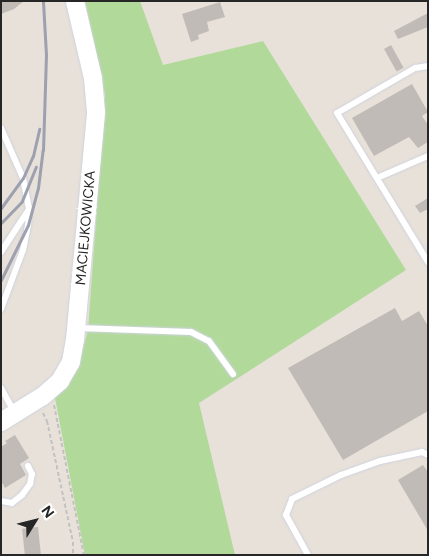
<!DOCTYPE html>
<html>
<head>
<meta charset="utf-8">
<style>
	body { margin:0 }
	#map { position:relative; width:429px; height:556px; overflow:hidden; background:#e8e1d9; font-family:Figtree,sans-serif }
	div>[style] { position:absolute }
	.green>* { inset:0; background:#b1da9a }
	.building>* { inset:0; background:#c0bbb6; transform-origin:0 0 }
	.path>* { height:2px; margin-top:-1px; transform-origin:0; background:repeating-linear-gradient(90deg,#c2c2c2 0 4px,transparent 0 6.5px) }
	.roads { filter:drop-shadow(0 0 1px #ced2de) drop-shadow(0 0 1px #ced2de) }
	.lane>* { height:6px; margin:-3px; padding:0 3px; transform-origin:3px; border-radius:3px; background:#fff }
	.secondary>* { height:18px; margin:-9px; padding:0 9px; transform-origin:9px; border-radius:9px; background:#fff }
	.rail>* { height:3px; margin:-1.5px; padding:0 1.5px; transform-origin:1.5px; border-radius:1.5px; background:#9da0af }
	span { translate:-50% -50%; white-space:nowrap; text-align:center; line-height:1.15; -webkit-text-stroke:4.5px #fff; paint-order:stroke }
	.street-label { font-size:14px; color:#262626 }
	.frame { position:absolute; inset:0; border:2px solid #262626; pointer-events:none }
	.north { position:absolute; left:10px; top:496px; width:50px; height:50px; -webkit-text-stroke:4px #fff; paint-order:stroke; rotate:54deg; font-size:14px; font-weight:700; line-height:20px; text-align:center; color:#262626 }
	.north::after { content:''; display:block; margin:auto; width:18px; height:22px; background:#262626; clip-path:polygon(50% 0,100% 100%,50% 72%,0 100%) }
</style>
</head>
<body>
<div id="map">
	<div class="green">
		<div style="clip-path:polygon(85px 1px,140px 1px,163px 65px,263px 41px,406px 270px,199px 403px,235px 555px,85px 555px,55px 398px,78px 367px,88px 330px,105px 95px)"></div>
	</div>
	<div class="building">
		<div style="clip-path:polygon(1px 1px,24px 1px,14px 9px,1px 14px)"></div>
		<div style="clip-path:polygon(220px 2px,225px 17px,207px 22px,209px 31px,198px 35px,199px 39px,191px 42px,182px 14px)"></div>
		<div style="clip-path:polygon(428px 13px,428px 27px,398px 39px,394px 31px)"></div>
		<div style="left:391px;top:45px;width:26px;height:8px;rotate:61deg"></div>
		<div style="clip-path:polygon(412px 84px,428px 112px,422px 116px,428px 125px,428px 142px,418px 148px,409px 137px,374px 156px,352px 118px)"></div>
		<div style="clip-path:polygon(428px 198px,428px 209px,420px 213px,415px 206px)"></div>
		<div style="clip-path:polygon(395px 308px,402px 321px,419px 311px,428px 326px,428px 411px,343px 460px,288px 368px)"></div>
		<div style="clip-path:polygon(15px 435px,29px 458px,20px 464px,26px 475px,5px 488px,1px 481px,1px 447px,7px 443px,5px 441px)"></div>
		<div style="clip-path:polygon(423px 465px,428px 472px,428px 531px,398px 480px)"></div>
		<div style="left:38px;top:527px;width:28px;height:16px;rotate:84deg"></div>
	</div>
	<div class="path">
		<div style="left:54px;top:405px;width:153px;rotate:78.7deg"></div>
		<div style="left:43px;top:413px;width:9px;rotate:63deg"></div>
		<div style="left:47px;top:421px;width:124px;rotate:77.9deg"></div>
		<div style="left:73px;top:542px;width:13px;rotate:90deg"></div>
	</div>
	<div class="roads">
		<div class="lane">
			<div style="left:428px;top:66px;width:13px;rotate:171deg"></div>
			<div style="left:415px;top:68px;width:90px;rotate:150deg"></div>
			<div style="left:337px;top:113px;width:175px;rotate:58.6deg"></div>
			<div style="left:1px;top:128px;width:55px;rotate:66.3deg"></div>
			<div style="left:23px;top:178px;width:31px;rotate:79deg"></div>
			<div style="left:29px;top:208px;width:17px;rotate:93deg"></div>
			<div style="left:28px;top:225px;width:25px;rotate:101deg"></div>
			<div style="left:23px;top:250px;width:63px;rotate:110.4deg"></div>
			<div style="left:377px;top:178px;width:56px;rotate:-23.3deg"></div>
			<div style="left:1px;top:252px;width:51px;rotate:-56.9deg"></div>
			<div style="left:78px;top:328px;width:113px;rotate:2deg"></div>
			<div style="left:191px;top:332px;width:20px;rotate:27deg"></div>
			<div style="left:209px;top:341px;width:41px;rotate:54deg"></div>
			<div style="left:1px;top:388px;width:26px;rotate:61deg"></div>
			<div style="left:1px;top:501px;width:11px;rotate:10deg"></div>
			<div style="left:12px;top:503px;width:13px;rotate:-39deg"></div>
			<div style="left:22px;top:495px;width:14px;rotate:-54deg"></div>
			<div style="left:30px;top:484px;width:10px;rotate:-79deg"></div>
			<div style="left:32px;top:474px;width:9px;rotate:-117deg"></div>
			<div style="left:308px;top:555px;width:46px;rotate:-118.8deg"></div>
			<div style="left:286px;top:515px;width:17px;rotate:-69deg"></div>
			<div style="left:292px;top:499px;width:55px;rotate:-26.1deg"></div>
			<div style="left:341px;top:475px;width:41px;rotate:-19.7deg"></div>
			<div style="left:380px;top:461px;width:43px;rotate:-12.1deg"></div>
			<div style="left:422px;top:452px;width:7px;rotate:27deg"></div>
		</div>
		<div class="secondary">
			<div style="left:1px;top:422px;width:49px;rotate:-31.8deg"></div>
			<div style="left:43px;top:396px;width:23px;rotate:-41deg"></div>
			<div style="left:60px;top:381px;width:22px;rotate:-60deg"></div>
			<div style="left:71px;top:362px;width:22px;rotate:-80deg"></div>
			<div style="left:75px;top:340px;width:229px;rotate:-84.7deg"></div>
			<div style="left:96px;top:112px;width:34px;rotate:-95deg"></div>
			<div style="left:93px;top:78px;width:79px;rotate:-103.2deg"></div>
		</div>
	</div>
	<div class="rail">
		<div style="left:1px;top:208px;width:37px;rotate:-54deg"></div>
		<div style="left:23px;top:178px;width:24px;rotate:-66deg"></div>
		<div style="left:33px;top:156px;width:28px;rotate:-77deg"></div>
		<div style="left:1px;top:223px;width:30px;rotate:-46deg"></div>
		<div style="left:22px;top:201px;width:37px;rotate:-68deg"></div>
		<div style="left:1px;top:280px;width:61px;rotate:-63.9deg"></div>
		<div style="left:28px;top:225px;width:38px;rotate:-75deg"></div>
		<div style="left:38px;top:188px;width:38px;rotate:-83deg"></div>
		<div style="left:43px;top:150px;width:95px;rotate:-88.2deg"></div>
		<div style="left:46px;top:55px;width:54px;rotate:-93.2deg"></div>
	</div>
	<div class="street-label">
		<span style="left:86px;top:228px;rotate:-85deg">MACIEJKOWICKA</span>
	</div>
	<div class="frame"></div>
	<div class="north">N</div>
</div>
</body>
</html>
